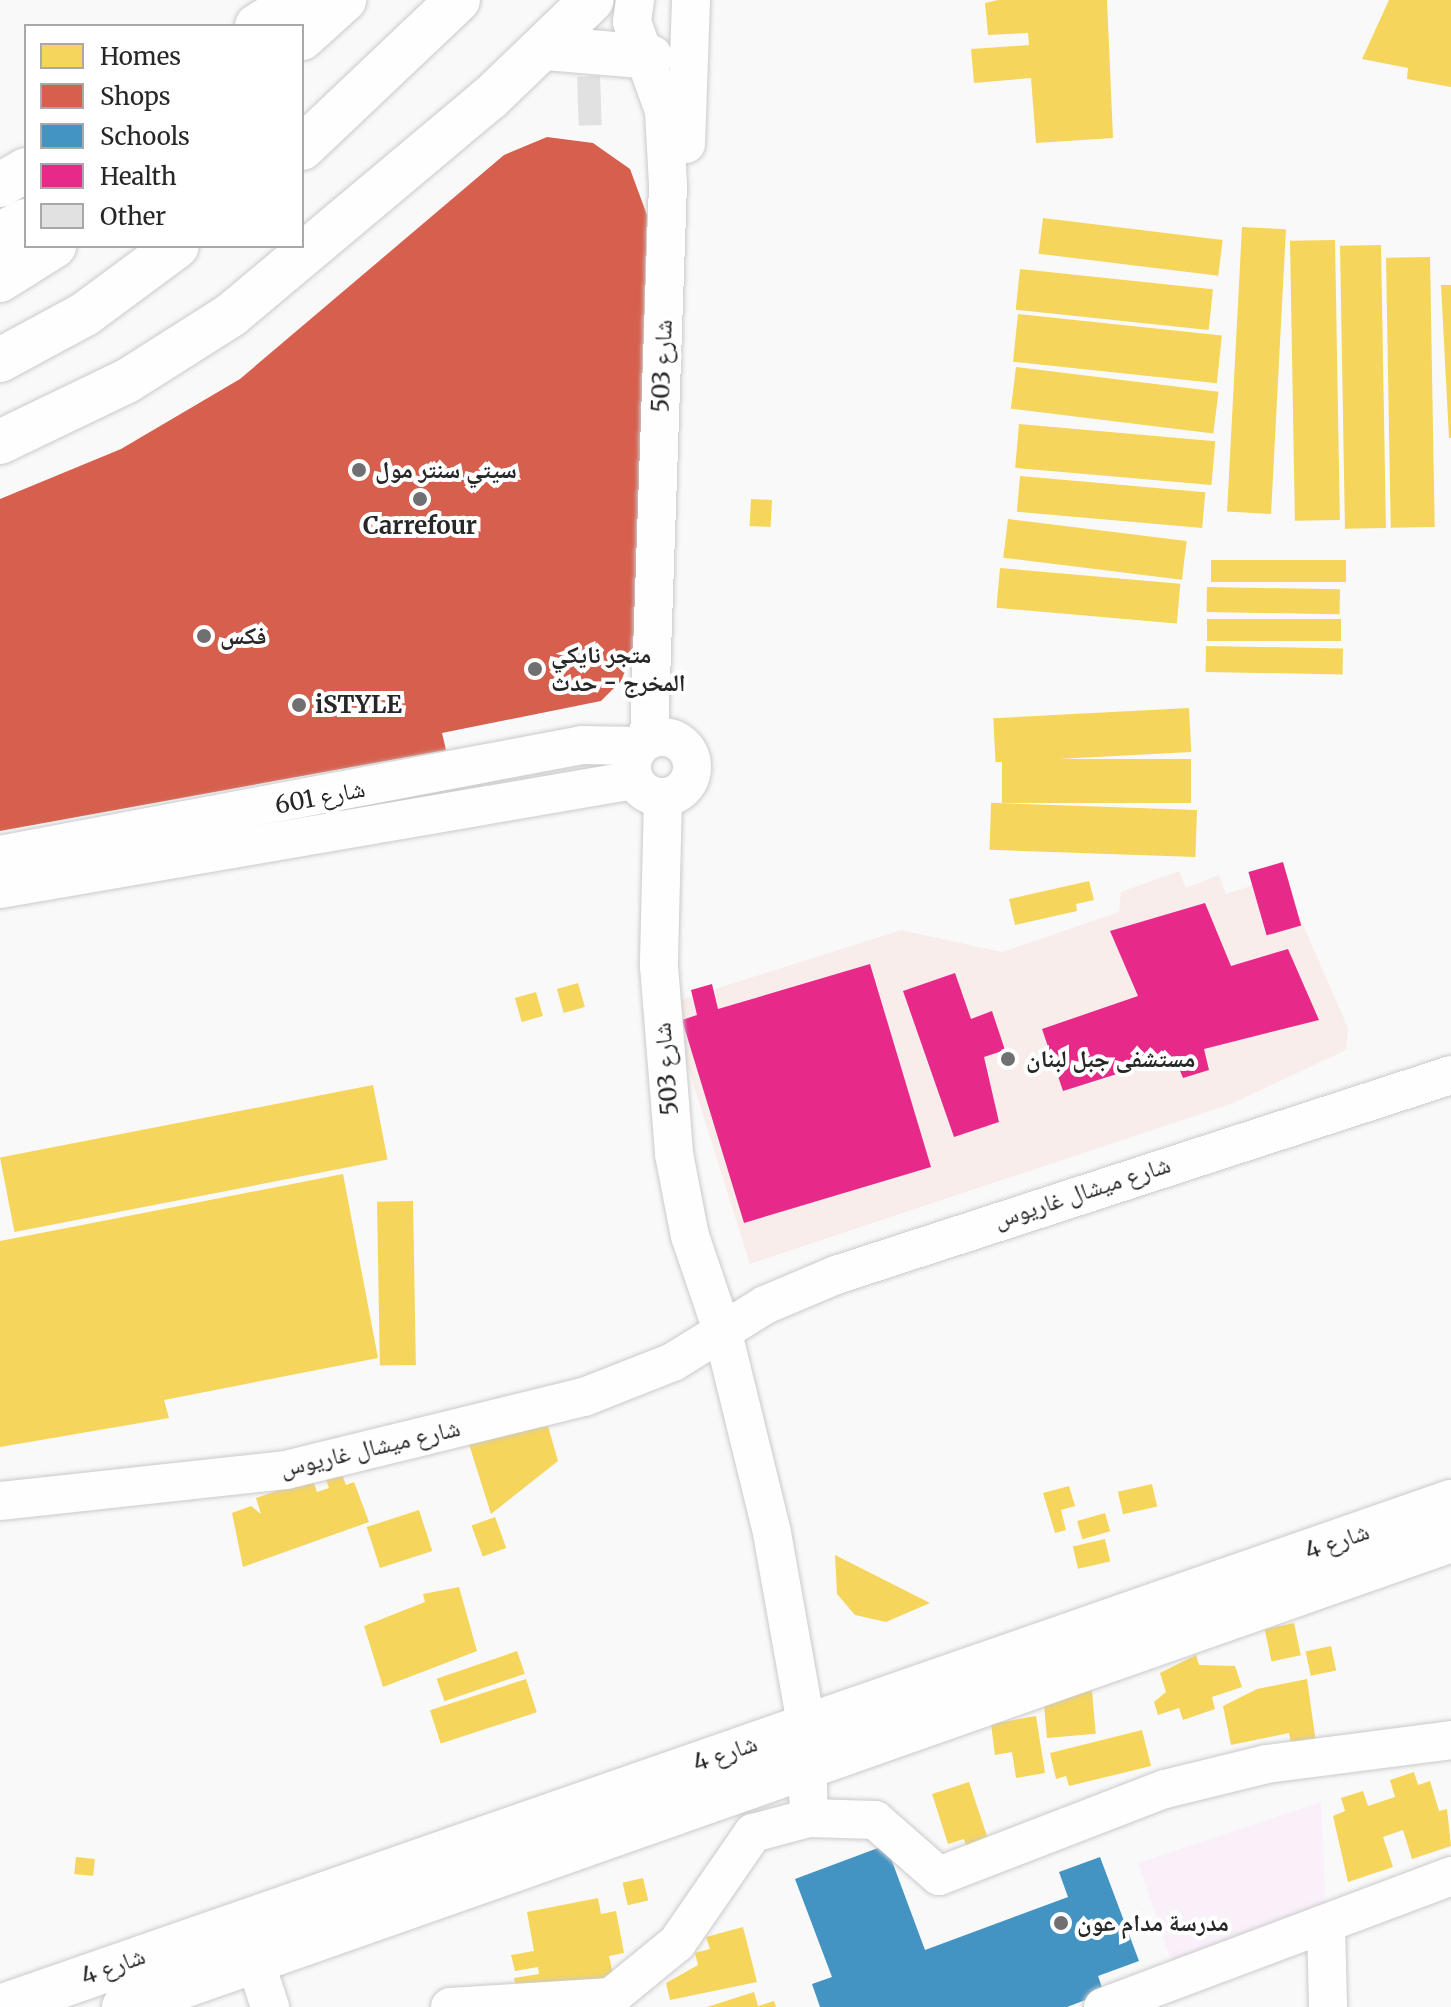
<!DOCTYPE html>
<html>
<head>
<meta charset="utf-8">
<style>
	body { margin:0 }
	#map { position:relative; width:1451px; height:2007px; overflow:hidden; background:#f9f9fa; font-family:Merriweather,"Noto Naskh Arabic",serif }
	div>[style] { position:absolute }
	.education>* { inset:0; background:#faf0fa }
	.medical>* { inset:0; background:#f8edea }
	.homes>* { inset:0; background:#f6d55c; transform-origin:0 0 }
	.shops>* { inset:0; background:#d6604d }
	.schools>* { inset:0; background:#4393c3 }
	.health>* { inset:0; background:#e7298a; transform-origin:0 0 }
	.building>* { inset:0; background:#e1e1e2; transform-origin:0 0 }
	.roads { filter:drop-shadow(0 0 2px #cacacb) drop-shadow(0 0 2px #cacacb) }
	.minor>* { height:38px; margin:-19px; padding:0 19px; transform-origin:19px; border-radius:19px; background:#fefefe }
	.minor>.ring { margin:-19px; padding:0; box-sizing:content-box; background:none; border:38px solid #fefefe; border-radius:50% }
	.highway>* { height:44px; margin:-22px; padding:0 22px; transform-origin:22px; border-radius:22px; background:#fefefe }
	.dots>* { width:22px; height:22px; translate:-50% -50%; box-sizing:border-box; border:4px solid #fff; border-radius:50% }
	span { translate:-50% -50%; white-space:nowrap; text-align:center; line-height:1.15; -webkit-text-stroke:8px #fff; paint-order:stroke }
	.street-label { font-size:24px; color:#272728 }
	.poi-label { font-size:24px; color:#272728; font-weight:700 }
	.left { translate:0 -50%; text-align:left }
	.legend { position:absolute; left:24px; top:24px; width:280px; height:224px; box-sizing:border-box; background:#fff; border:2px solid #a9a9a9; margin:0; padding:10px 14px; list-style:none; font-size:24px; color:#272728 }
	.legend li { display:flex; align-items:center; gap:16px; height:40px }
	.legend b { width:40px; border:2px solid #a9a9a9 }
</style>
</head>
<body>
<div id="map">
	<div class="education">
		<div style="clip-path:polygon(1321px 1802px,1326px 1913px,1172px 1964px,1138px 1863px)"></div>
	</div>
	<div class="medical">
		<div style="clip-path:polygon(1179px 871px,1186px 888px,1219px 875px,1226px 894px,1263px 882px,1294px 904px,1348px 1028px,1346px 1050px,1231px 1104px,750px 1264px,668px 1004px,901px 930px,1002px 952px,1119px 912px,1121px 892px)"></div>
	</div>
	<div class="homes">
		<div style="clip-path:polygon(998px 0,1107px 0,1113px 138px,1036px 143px,1031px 78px,974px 83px,971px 49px,1029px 45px,1028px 33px,988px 35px,985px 3px)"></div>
		<div style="clip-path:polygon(1389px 0,1451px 0,1451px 87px,1407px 79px,1408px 68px,1362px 59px)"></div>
		<div style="left:1043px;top:218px;width:181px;height:36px;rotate:7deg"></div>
		<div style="left:1242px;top:227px;width:44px;height:285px;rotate:3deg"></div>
		<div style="left:1335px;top:240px;width:280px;height:45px;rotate:89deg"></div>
		<div style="left:1381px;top:245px;width:283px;height:41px;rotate:89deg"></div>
		<div style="left:1430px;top:257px;width:270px;height:44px;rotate:89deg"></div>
		<div style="left:1020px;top:269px;width:194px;height:41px;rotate:6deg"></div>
		<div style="clip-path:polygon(1441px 285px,1451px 285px,1451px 438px,1449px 438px)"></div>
		<div style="left:1018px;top:314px;width:205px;height:48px;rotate:6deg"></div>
		<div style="left:1016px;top:367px;width:204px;height:42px;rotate:7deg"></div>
		<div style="left:1019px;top:424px;width:197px;height:44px;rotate:5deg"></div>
		<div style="left:1020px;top:476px;width:186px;height:36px;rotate:5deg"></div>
		<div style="left:751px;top:499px;width:21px;height:27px;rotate:3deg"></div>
		<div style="left:1008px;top:519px;width:180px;height:39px;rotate:7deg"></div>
		<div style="left:1211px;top:560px;width:135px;height:22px"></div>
		<div style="left:1000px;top:568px;width:181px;height:40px;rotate:5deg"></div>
		<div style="left:1207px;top:587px;width:133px;height:25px;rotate:1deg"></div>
		<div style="left:1207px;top:619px;width:134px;height:22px"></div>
		<div style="left:1206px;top:646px;width:137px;height:26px;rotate:1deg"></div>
		<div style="left:1189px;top:708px;width:44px;height:196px;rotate:87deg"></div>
		<div style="left:1191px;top:759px;width:44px;height:189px;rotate:90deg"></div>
		<div style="left:1197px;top:810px;width:47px;height:206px;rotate:92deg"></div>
		<div style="clip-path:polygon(1089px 881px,1094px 900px,1076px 904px,1077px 911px,1015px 925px,1009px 899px)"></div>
		<div style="left:578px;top:983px;width:25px;height:22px;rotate:74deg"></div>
		<div style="left:536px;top:992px;width:25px;height:22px;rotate:74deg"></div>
		<div style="left:373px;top:1085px;width:76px;height:380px;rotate:79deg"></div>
		<div style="clip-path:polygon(343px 1174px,378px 1358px,164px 1400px,169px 1418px,0 1447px,0 1241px)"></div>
		<div style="left:413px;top:1201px;width:164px;height:36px;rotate:89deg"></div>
		<div style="clip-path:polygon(548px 1426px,558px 1461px,491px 1514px,467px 1438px)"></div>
		<div style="clip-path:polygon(309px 1470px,317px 1492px,329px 1488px,325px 1477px,341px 1472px,346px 1485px,354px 1482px,369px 1522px,243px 1567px,232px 1513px,251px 1506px,261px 1514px,256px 1498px,300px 1483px)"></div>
		<div style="left:1152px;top:1484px;width:23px;height:35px;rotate:77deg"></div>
		<div style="clip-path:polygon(1069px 1486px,1075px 1506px,1061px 1510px,1066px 1530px,1055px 1533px,1043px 1493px)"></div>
		<div style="left:419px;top:1510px;width:43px;height:55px;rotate:72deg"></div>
		<div style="left:1105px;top:1513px;width:19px;height:29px;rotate:74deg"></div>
		<div style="left:495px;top:1517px;width:33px;height:25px;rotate:70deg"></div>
		<div style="left:1105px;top:1539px;width:23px;height:33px;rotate:77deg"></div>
		<div style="clip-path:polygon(835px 1555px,930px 1603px,886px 1622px,855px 1615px,837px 1594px)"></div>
		<div style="clip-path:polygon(459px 1587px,477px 1651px,383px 1687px,364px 1626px,425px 1602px,423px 1594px)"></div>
		<div style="left:1294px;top:1623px;width:33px;height:30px;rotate:78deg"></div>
		<div style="left:1331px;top:1646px;width:25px;height:26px;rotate:78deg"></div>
		<div style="left:517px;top:1651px;width:24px;height:85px;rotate:71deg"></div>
		<div style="clip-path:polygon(1196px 1655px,1199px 1665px,1235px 1666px,1242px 1687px,1212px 1697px,1215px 1709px,1183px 1720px,1179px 1708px,1158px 1715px,1154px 1702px,1166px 1692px,1160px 1673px)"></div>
		<div style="left:526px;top:1679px;width:35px;height:101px;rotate:72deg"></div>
		<div style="clip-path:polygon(1307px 1679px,1316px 1743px,1291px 1743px,1289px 1733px,1231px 1745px,1223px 1706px,1257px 1689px)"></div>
		<div style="left:1092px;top:1691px;width:43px;height:49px;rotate:85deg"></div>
		<div style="clip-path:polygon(1036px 1716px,1045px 1773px,1016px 1778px,1012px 1752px,995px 1755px,991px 1724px)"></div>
		<div style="clip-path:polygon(1142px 1730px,1151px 1766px,1069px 1786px,1066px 1776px,1056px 1779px,1050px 1753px)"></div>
		<div style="clip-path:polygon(1414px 1772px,1418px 1785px,1430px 1781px,1439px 1811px,1447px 1809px,1451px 1846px,1412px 1859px,1403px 1830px,1383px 1837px,1393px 1867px,1348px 1882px,1333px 1816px,1345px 1811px,1341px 1798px,1363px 1791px,1368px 1806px,1395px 1797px,1390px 1780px)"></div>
		<div style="clip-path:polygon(969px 1782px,989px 1842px,967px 1849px,964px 1839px,948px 1844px,932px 1794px)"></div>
		<div style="left:76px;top:1857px;width:19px;height:17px;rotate:6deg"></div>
		<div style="left:643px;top:1878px;width:23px;height:21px;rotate:77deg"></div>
		<div style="clip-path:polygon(598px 1898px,601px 1914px,616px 1911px,624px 1953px,609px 1956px,614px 1979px,517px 1993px,514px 1978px,539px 1974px,538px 1967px,515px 1971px,511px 1955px,534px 1951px,527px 1912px)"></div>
		<div style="clip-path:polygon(743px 1927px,757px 1982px,670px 2000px,666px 1983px,698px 1965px,695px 1953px,710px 1949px,706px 1937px)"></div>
		<div style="clip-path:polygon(754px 1992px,758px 2006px,774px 2001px,776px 2007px,707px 2007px)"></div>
	</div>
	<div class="shops">
		<div style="clip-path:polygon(547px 137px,593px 143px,630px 169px,647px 215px,635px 647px,621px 681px,601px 701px,442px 733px,446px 750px,0 831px,0 499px,121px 449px,240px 379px,504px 155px)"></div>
	</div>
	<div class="schools">
		<div style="clip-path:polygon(886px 1845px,925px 1950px,1068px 1897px,1059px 1872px,1100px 1857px,1139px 1961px,1098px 1976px,1104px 1993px,1067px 2007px,820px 2007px,812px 1984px,832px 1977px,795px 1879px)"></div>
	</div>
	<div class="health">
		<div style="left:1283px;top:862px;width:66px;height:36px;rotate:74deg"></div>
		<div style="clip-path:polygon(1205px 903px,1231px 966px,1288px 949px,1319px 1020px,1204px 1049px,1209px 1070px,1183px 1078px,1174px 1056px,1063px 1091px,1042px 1029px,1138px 996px,1110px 931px)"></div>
		<div style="clip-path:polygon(870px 964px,931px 1167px,744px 1223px,682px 1020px,697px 1015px,691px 990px,712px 984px,718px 1009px)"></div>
		<div style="clip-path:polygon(955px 973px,971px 1019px,992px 1011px,1005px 1050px,984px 1057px,999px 1122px,954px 1137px,903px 991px)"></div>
	</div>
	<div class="building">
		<div style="left:600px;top:76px;width:49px;height:23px;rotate:88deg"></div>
	</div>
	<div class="roads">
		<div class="minor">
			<div style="left:635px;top:0;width:22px;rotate:98deg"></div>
			<div style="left:632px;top:22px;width:95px;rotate:70.2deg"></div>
			<div style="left:664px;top:111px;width:73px;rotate:86.9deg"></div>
			<div style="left:668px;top:184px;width:555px;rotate:91.96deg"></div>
			<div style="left:686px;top:144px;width:144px;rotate:-88deg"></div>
			<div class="ring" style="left:632px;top:737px;width:22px;height:22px"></div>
			<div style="left:663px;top:797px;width:169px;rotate:91.4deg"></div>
			<div style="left:659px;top:966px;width:189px;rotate:85.4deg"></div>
			<div style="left:674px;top:1154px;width:84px;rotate:79deg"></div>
			<div style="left:690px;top:1236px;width:102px;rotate:71.2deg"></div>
			<div style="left:723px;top:1333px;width:206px;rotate:76.2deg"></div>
			<div style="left:772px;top:1533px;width:194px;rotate:79.9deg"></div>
			<div style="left:806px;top:1724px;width:94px;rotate:88.2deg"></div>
			<div style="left:809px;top:1818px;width:66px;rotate:1.7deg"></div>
			<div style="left:875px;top:1820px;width:85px;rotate:41.2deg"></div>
			<div style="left:939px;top:1876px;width:242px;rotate:-21.1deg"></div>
			<div style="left:1165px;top:1789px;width:105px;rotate:-13.8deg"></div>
			<div style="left:1267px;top:1764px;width:186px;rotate:-7.4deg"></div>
			<div style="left:0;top:855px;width:592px;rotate:-10.7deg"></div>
			<div style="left:582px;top:745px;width:57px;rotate:1deg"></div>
			<div style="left:0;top:889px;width:643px;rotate:-9.76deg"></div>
			<div style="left:0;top:1501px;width:288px;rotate:-6.2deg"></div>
			<div style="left:286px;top:1470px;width:307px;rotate:-13.8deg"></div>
			<div style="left:584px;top:1397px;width:96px;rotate:-21.5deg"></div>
			<div style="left:673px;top:1362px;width:108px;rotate:-31.8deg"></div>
			<div style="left:765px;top:1305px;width:77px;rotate:-22.9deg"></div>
			<div style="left:836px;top:1275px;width:647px;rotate:-18.01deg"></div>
			<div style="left:1326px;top:1924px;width:83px;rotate:88.6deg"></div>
			<div style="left:246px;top:1933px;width:78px;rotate:72deg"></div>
			<div style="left:450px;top:2007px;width:161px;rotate:-3.6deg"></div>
			<div style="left:611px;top:1997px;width:85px;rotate:-39.3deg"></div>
			<div style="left:677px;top:1943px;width:134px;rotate:-55.4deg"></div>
			<div style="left:753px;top:1833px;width:58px;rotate:-15deg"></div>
			<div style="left:1103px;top:2007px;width:372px;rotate:-20.6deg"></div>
		</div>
		<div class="highway">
			<div style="left:257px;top:26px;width:49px;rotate:-31.8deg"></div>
			<div style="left:302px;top:38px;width:57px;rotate:-42.1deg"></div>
			<div style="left:545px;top:48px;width:106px;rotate:4.9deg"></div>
			<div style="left:302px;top:148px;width:215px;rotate:-43.5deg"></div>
			<div style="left:0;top:185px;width:30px;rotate:-30deg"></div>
			<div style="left:0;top:234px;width:29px;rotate:-27deg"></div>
			<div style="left:0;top:280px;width:64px;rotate:-32.2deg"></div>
			<div style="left:0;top:360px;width:97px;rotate:-28.4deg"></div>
			<div style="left:85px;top:314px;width:114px;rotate:-36.5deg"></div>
			<div style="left:0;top:442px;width:141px;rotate:-25.7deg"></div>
			<div style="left:127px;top:381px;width:123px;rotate:-32.4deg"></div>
			<div style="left:231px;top:315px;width:338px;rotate:-40deg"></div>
			<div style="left:490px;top:98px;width:141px;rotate:-43.9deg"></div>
			<div style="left:0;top:2007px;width:1536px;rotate:-19.19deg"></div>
			<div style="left:124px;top:2007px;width:1407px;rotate:-19.39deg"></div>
		</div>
	</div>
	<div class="dots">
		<div style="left:359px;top:470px;background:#707072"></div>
		<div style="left:420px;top:499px;background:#707072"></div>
		<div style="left:204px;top:636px;background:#707072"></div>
		<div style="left:535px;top:669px;background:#707072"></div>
		<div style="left:299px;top:705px;background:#707072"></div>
		<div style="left:1008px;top:1059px;background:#707072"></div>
		<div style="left:1061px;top:1923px;background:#707072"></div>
	</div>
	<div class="street-label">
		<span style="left:662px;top:366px;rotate:-88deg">شارع 503</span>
		<span style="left:320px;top:797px;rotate:-11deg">شارع 601</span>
		<span style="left:666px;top:1069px;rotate:-95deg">شارع 503</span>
		<span style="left:1082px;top:1192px;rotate:-18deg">شارع ميشال غاريوس</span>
		<span style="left:370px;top:1448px;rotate:-13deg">شارع ميشال غاريوس</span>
		<span style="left:1337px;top:1541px;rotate:-19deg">شارع 4</span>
		<span style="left:725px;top:1753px;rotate:-19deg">شارع 4</span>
		<span style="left:113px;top:1966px;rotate:-20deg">شارع 4</span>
	</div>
	<div class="poi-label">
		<span class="left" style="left:375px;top:470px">سيتي سنتر مول</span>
		<span style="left:420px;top:526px">Carrefour</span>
		<span class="left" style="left:220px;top:636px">فكس</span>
		<span class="left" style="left:551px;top:669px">متجر نايكي<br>المخرج - حدث</span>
		<span class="left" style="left:315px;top:705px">iSTYLE</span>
		<span class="left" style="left:1026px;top:1059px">مستشفى جبل لبنان</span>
		<span class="left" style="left:1077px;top:1923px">مدرسة مدام عون</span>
	</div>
	<ul class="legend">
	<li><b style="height:22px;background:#f6d55c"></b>Homes</li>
	<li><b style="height:22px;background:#d6604d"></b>Shops</li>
	<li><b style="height:22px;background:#4393c3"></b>Schools</li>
	<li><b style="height:22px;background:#e7298a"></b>Health</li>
	<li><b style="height:22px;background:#e1e1e2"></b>Other</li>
	</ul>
</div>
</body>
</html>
